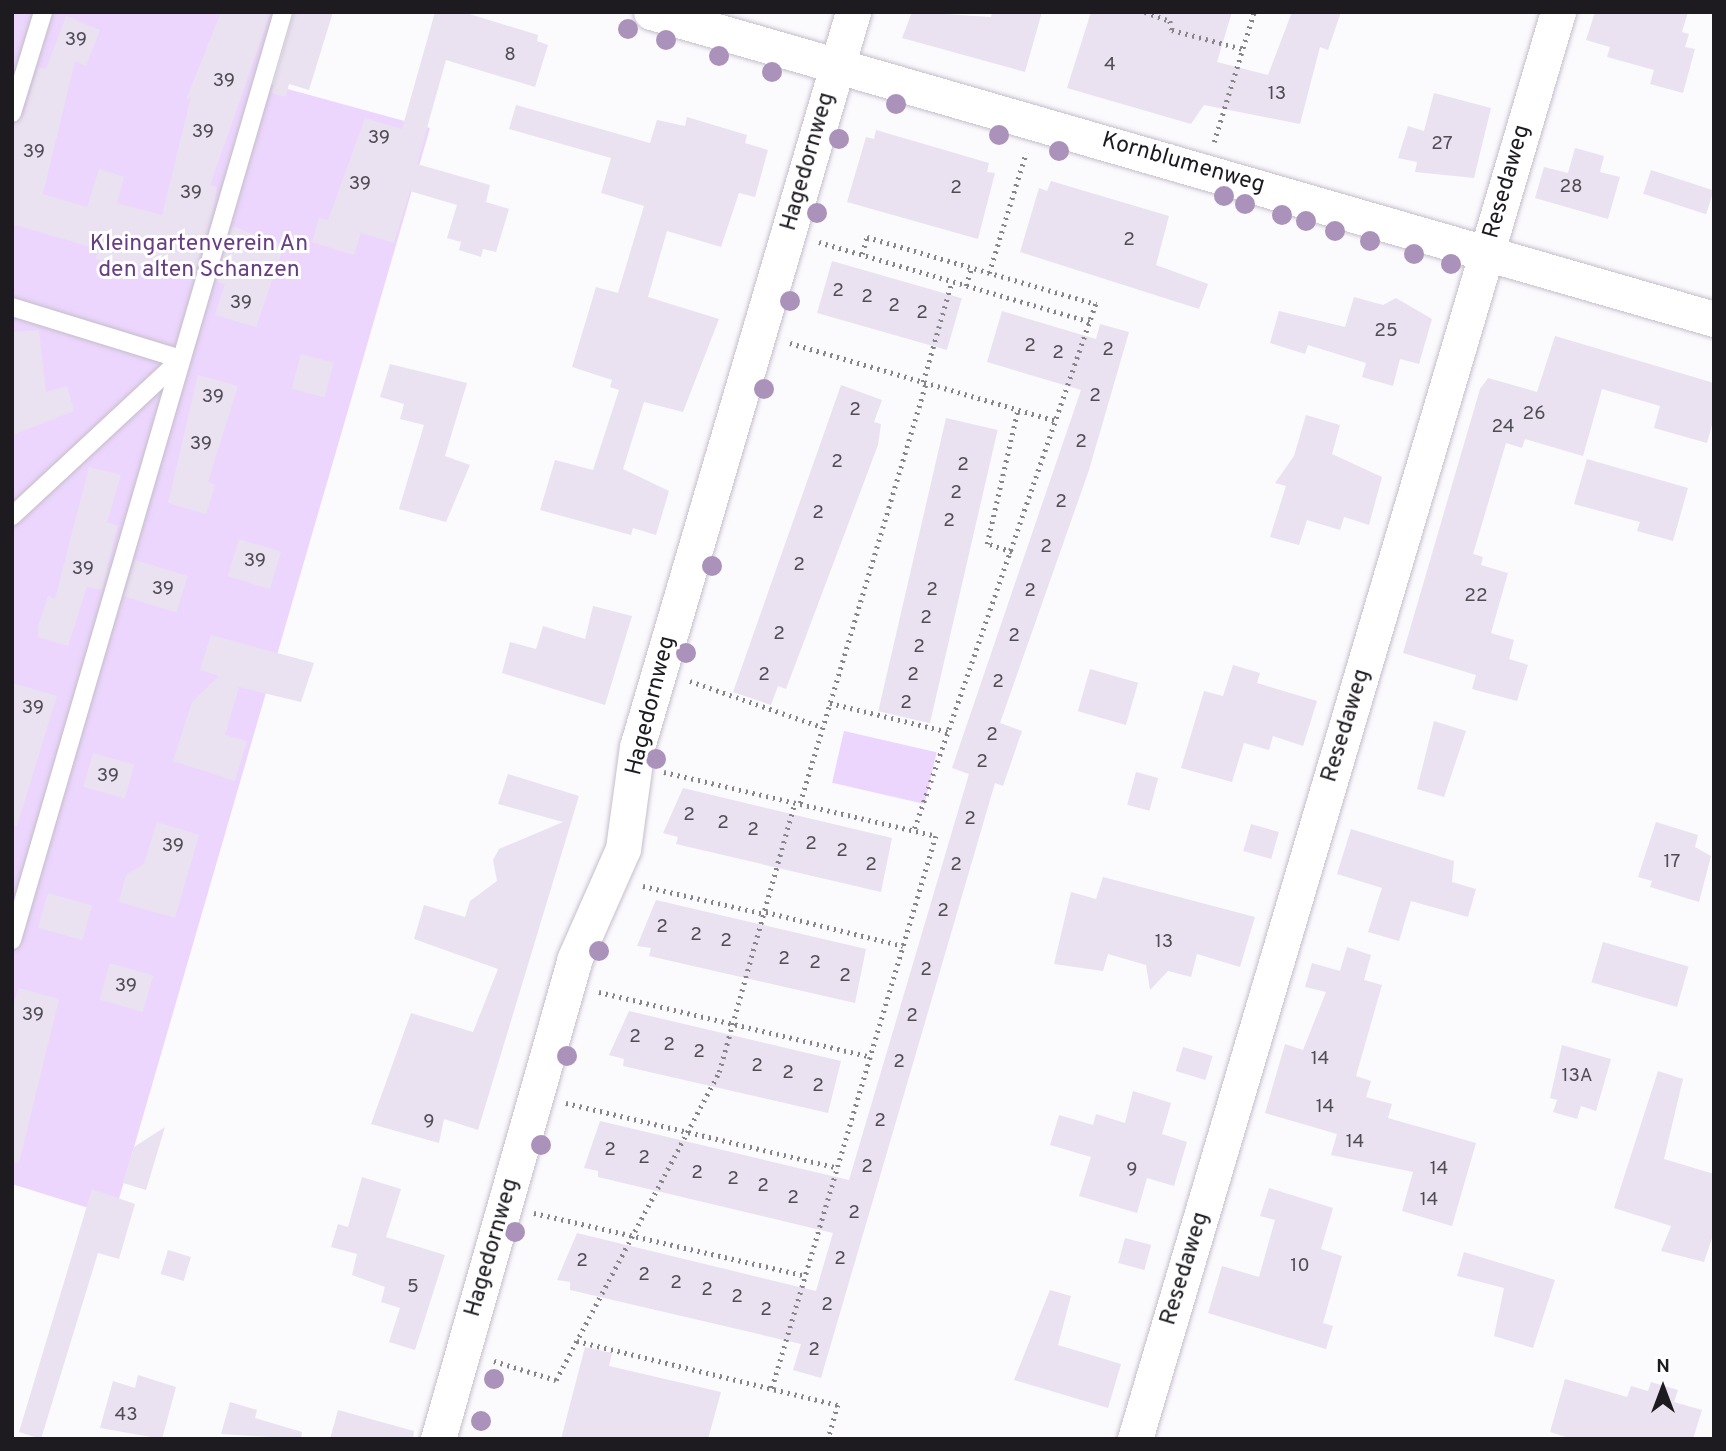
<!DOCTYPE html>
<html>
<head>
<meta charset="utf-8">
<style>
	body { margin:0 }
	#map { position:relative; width:1726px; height:1451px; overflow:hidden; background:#fbfafd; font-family:Overpass,sans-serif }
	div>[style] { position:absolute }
	.green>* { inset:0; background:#ecd6fd; transform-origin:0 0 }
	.building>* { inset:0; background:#eae2f1; transform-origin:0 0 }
	.path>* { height:4.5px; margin-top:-2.25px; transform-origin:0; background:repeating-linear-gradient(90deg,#88858a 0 2px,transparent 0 7px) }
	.roads { filter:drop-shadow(0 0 2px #c5bdcb) drop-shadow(0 0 2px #c5bdcb) }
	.lane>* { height:18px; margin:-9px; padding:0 9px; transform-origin:9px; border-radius:9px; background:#fff }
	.street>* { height:35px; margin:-17.5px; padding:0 17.5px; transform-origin:17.5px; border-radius:17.5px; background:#fff }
	.trees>* { width:20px; height:20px; margin:-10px; border-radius:50%; background:#aa92ba }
	span { translate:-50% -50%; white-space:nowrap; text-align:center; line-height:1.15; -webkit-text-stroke:6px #fff; paint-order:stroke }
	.number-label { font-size:19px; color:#504c54 }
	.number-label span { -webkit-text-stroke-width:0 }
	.street-label { font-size:23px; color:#1d1a20 }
	.park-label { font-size:23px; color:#683d84 }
	.frame { position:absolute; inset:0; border:14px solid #1d1a20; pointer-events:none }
	.north { position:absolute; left:1628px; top:1353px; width:70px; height:70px; -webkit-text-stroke:5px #fff; paint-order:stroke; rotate:0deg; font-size:19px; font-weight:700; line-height:28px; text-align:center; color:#1d1a20 }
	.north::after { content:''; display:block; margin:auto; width:24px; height:32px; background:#1d1a20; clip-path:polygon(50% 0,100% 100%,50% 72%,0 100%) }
</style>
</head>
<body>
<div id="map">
	<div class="green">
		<div style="clip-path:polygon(12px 12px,283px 12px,262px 82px,430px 128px,114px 1216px,12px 1184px)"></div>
		<div style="left:844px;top:731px;width:95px;height:53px;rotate:13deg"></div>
	</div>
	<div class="building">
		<div style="clip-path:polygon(221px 12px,271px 12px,210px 185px,217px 187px,213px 212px,194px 276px,96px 259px,98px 249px,12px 224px,12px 124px,23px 117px,38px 67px,46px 69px,66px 16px,100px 30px,86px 66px,75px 61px,43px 194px,87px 207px,99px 169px,124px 177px,117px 203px,162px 215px,191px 97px,186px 100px)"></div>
		<div style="clip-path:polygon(294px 12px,333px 12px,309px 90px,289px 84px,286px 97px,271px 93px)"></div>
		<div style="clip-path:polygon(435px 12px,463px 12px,538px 35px,537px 41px,548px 45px,535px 87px,446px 60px,417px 164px,490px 185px,486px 202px,509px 209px,496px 252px,483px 249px,481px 257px,459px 250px,461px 242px,447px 238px,457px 205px,410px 191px,394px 243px,361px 233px,354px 255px,312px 242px,319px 218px,328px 220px,365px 118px,402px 129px)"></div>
		<div style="clip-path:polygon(912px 12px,991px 17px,992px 12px,1042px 12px,1025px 72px,902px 38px)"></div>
		<div style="clip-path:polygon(1091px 12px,1232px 12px,1217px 62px,1268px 75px,1292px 12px,1341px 12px,1328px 50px,1320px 47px,1300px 124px,1204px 105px,1191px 124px,1067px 88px)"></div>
		<div style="clip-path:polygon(1595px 12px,1688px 12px,1682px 32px,1689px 34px,1685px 47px,1695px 49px,1683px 93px,1650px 84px,1654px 70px,1607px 57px,1610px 47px,1586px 40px)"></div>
		<div style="clip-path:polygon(1434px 93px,1491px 108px,1474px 178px,1415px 172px,1417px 162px,1398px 158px,1408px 126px,1424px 131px)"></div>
		<div style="clip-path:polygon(516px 105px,650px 143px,657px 120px,685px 126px,687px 117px,747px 135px,745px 143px,768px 150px,755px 197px,739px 193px,721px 247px,667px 231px,648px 297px,719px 319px,683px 412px,644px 402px,623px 469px,669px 491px,656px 535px,633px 528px,631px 535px,540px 510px,555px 460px,593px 470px,619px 390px,610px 387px,612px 380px,572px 367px,596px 287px,618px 293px,644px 206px,601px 193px,611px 158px,509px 129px)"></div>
		<div style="clip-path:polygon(876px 130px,989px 163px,987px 172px,995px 173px,978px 239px,847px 202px,866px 137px,874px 139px)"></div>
		<div style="clip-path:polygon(1575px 148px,1604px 156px,1600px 172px,1620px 177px,1608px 219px,1535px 198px,1544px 167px,1568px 173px)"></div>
		<div style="left:1651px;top:170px;width:66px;height:25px;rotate:18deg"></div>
		<div style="clip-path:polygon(1051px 181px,1169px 216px,1156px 265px,1208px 284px,1199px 309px,1020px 252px,1039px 188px,1047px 191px)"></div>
		<div style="clip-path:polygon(232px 226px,284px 246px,256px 327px,215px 315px,225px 284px,216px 282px)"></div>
		<div style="left:832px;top:261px;width:135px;height:54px;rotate:16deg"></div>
		<div style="clip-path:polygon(1354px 297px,1383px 305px,1396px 298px,1432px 319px,1419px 364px,1400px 359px,1393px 386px,1362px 377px,1366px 363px,1308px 345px,1305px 354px,1270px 343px,1279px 311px,1345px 327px)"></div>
		<div style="clip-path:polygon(1002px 311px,1096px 339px,1100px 324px,1129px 332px,1089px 470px,1000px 723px,1022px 731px,1003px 786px,995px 783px,821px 1378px,793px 1370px,801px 1344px,570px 1290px,570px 1282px,557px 1280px,577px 1233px,816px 1291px,833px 1233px,598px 1177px,598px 1171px,584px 1168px,600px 1121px,849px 1180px,969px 774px,952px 768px,1081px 390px,987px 362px)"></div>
		<div style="clip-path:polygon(39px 330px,46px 392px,67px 386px,74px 411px,12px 435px,12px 332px)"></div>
		<div style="clip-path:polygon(1555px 336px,1714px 383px,1714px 418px,1707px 443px,1654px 428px,1660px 406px,1602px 389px,1583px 456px,1525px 439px,1522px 448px,1506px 443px,1473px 554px,1483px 557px,1481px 565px,1508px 573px,1491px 633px,1514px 640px,1509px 659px,1528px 665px,1517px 701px,1472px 689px,1476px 675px,1403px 653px,1480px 389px,1488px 378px,1537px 392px)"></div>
		<div style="left:301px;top:354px;width:34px;height:36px;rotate:15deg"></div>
		<div style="clip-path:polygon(390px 364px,467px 383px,445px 456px,470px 465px,446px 522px,399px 509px,424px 425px,400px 419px,404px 404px,380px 397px)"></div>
		<div style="clip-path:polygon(198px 375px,238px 386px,208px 482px,215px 485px,206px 514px,168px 503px)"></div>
		<div style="clip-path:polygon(841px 385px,882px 400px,874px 422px,881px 424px,878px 445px,786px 689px,778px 686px,771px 705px,733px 692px)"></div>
		<div style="clip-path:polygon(1306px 415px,1340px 425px,1332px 454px,1382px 477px,1369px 525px,1344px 517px,1340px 530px,1307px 520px,1299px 545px,1270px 537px,1286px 486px,1275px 483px,1294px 456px)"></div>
		<div style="left:946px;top:418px;width:53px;height:301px;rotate:13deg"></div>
		<div style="clip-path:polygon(1587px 459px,1688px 488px,1673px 541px,1637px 531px,1640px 522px,1574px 504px)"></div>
		<div style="clip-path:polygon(89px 467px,121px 475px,107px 522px,118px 526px,102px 590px,87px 587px,68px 646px,38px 637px,38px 626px,48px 596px,55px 599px)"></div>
		<div style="left:239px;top:539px;width:44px;height:39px;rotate:17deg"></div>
		<div style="left:135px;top:560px;width:55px;height:38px;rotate:17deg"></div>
		<div style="clip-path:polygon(593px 606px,632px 616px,605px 705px,502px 673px,510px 642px,536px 649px,543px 626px,585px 639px)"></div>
		<div style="clip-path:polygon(211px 635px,314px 663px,301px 702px,239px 687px,225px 735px,247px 741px,235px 781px,173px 761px,192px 702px,219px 676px,200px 670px)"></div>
		<div style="clip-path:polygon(1233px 665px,1260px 673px,1257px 683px,1317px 701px,1303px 746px,1273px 736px,1269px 750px,1244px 743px,1232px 782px,1181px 768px,1204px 691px,1223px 696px)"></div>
		<div style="left:1090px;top:669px;width:50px;height:44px;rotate:16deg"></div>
		<div style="clip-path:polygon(12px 683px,57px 696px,17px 826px,12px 825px)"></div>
		<div style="clip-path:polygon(1434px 721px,1466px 731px,1444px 797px,1417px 789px)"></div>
		<div style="left:93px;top:753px;width:43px;height:35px;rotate:16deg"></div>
		<div style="left:1136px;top:772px;width:23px;height:34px;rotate:15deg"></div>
		<div style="clip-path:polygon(508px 774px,579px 796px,478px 1130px,444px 1119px,439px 1143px,371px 1124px,411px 1013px,473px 1032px,498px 969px,414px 939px,424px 905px,465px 917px,470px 901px,497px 881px,493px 860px,499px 849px,563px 822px,498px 804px)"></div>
		<div style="clip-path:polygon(683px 788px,892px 838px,881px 892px,676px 844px,678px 837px,663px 833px)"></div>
		<div style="clip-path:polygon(157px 822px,199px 835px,175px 918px,119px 902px,126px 875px,144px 864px)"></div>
		<div style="clip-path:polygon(1656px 822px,1698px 835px,1695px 847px,1711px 856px,1699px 902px,1650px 887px,1652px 881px,1638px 877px)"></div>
		<div style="left:1251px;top:824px;width:29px;height:28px;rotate:16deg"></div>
		<div style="clip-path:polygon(1351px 829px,1454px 861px,1452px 882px,1476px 889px,1468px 917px,1411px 901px,1399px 941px,1368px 932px,1382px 888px,1337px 874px)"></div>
		<div style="clip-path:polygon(1103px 877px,1255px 917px,1240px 967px,1197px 954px,1191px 977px,1168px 971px,1150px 990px,1146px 965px,1108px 954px,1103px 971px,1054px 964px,1071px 892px,1096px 899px)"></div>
		<div style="left:48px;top:893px;width:46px;height:36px;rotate:16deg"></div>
		<div style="clip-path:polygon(656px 900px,866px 949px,855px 1003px,649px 956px,651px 948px,637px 946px)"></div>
		<div style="left:1603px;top:942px;width:89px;height:42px;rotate:16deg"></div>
		<div style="clip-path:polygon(1347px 947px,1371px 955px,1364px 980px,1382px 985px,1356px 1076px,1371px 1081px,1366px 1097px,1392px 1104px,1388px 1118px,1476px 1143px,1452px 1226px,1402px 1211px,1413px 1172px,1331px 1155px,1337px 1134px,1265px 1113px,1285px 1044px,1303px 1050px,1326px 992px,1305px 987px,1312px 963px,1340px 971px)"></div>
		<div style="left:110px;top:963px;width:45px;height:38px;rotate:16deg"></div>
		<div style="clip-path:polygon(19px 988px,59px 999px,19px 1163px,12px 1162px,12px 1009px)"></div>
		<div style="clip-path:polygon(629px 1011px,841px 1061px,828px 1113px,623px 1066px,624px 1059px,609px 1055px)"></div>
		<div style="clip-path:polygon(1562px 1045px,1611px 1059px,1596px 1111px,1581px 1106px,1577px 1119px,1553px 1112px,1557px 1100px,1550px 1098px)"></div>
		<div style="left:1183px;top:1047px;width:31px;height:25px;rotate:17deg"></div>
		<div style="clip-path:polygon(1658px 1071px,1683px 1079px,1664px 1159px,1714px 1174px,1714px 1232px,1704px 1262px,1661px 1251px,1671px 1226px,1614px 1208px)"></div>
		<div style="clip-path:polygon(1133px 1091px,1171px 1103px,1162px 1134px,1187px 1142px,1174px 1186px,1147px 1178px,1137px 1213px,1079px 1196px,1091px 1157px,1050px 1145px,1059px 1115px,1093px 1125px,1096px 1114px,1125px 1123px)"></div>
		<div style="clip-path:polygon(165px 1127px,146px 1190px,123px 1183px,134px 1147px)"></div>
		<div style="clip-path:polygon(362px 1177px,401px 1189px,386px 1237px,445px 1255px,415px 1350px,389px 1342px,400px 1308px,381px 1302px,385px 1287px,352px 1275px,357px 1254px,331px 1247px,338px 1224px,348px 1227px)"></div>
		<div style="clip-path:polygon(1269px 1188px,1333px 1208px,1321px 1249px,1342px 1256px,1323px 1323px,1333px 1326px,1326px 1349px,1208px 1313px,1222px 1266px,1259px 1277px,1275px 1220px,1260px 1216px)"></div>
		<div style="clip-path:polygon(92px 1189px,135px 1204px,119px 1259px,98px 1253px,41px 1439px,19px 1432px)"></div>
		<div style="left:1125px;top:1238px;width:27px;height:26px;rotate:15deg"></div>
		<div style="left:168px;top:1250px;width:24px;height:25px;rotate:17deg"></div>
		<div style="clip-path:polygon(1464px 1252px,1555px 1280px,1533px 1348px,1494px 1336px,1504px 1288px,1457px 1276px)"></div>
		<div style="clip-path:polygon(1050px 1290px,1071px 1296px,1058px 1345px,1121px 1364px,1108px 1408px,1014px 1380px)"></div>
		<div style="clip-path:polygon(585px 1347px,612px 1353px,609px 1366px,721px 1392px,708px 1439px,561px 1439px)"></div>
		<div style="clip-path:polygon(138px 1375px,176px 1387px,162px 1439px,100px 1428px,113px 1381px,135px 1388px)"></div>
		<div style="clip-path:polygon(1565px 1379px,1627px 1397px,1631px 1386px,1648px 1391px,1651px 1382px,1678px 1390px,1674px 1402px,1702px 1410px,1693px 1439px,1572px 1439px,1550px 1432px)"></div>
		<div style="clip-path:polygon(230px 1402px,257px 1410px,255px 1418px,302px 1432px,301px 1439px,221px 1434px)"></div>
		<div style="clip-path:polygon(338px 1410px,414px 1431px,413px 1439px,330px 1439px)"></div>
	</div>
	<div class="path">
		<div style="left:1145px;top:12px;width:27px;rotate:20deg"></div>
		<div style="left:1170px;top:21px;width:9px;rotate:77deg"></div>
		<div style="left:1172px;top:30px;width:73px;rotate:15deg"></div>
		<div style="left:1214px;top:142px;width:136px;rotate:-72.9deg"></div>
		<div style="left:819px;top:242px;width:283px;rotate:16.4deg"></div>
		<div style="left:862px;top:254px;width:18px;rotate:-74deg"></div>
		<div style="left:867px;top:237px;width:239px;rotate:16.3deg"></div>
		<div style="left:1096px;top:304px;width:558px;rotate:109.05deg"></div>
		<div style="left:989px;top:273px;width:126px;rotate:-72.9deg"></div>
		<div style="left:966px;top:286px;width:19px;rotate:-74deg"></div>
		<div style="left:790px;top:343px;width:278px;rotate:16.3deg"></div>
		<div style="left:923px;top:382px;width:105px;rotate:-74deg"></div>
		<div style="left:1012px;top:552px;width:26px;rotate:-162deg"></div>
		<div style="left:987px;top:544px;width:139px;rotate:-77.1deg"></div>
		<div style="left:690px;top:681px;width:140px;rotate:19.2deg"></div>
		<div style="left:830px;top:703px;width:122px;rotate:13.7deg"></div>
		<div style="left:664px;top:772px;width:279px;rotate:13.2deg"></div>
		<div style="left:936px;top:836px;width:577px;rotate:106.52deg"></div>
		<div style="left:800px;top:803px;width:438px;rotate:-73.3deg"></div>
		<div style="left:643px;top:886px;width:125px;rotate:12.9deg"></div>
		<div style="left:766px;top:912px;width:141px;rotate:13.9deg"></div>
		<div style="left:599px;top:992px;width:280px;rotate:13.4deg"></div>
		<div style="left:566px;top:1103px;width:280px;rotate:13.4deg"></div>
		<div style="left:534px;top:1213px;width:279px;rotate:13deg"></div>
		<div style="left:577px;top:1341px;width:269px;rotate:13.8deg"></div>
		<div style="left:838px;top:1405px;width:35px;rotate:106deg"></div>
		<div style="left:494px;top:1361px;width:65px;rotate:17deg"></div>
		<div style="left:556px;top:1380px;width:348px;rotate:-62.1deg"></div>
		<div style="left:719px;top:1072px;width:280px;rotate:-74.3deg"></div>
	</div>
	<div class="roads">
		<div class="lane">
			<div style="left:12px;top:113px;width:106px;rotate:-72.9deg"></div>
			<div style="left:12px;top:307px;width:177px;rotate:17.1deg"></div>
			<div style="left:181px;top:359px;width:231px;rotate:137.1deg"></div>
			<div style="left:12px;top:940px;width:967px;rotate:-73.72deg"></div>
		</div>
		<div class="street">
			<div style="left:651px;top:12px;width:1106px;rotate:16.11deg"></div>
			<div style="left:438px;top:1439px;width:498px;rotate:-74.1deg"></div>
			<div style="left:574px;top:960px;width:121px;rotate:-66.2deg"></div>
			<div style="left:623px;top:849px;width:103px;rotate:-82.2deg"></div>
			<div style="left:637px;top:747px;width:766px;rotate:-73.62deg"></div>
			<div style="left:1135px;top:1439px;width:1488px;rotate:-73.49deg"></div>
		</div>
	</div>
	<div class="trees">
		<div style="left:628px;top:29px"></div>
		<div style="left:666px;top:40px"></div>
		<div style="left:719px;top:56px"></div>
		<div style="left:772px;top:72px"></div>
		<div style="left:896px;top:104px"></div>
		<div style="left:999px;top:135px"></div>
		<div style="left:839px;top:139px"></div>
		<div style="left:1059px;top:151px"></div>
		<div style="left:1224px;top:196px"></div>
		<div style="left:1245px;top:204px"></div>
		<div style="left:817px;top:213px"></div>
		<div style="left:1282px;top:215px"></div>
		<div style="left:1306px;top:221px"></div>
		<div style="left:1335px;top:231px"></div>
		<div style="left:1370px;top:241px"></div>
		<div style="left:1414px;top:254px"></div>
		<div style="left:1451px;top:264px"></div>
		<div style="left:790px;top:301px"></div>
		<div style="left:764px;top:389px"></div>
		<div style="left:712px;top:566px"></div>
		<div style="left:686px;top:653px"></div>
		<div style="left:656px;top:759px"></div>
		<div style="left:599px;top:951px"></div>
		<div style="left:567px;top:1056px"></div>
		<div style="left:541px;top:1145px"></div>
		<div style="left:515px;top:1232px"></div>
		<div style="left:494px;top:1379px"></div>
		<div style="left:481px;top:1421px"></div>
	</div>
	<div class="number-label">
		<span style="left:76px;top:41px">39</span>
		<span style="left:510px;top:56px">8</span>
		<span style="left:1110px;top:66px">4</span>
		<span style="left:224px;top:82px">39</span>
		<span style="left:1277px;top:95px">13</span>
		<span style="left:203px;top:133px">39</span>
		<span style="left:379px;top:139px">39</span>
		<span style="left:1442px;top:145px">27</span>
		<span style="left:34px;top:153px">39</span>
		<span style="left:360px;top:185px">39</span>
		<span style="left:1571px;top:188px">28</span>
		<span style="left:956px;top:189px">2</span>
		<span style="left:191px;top:194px">39</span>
		<span style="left:1129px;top:241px">2</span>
		<span style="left:838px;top:292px">2</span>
		<span style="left:867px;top:298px">2</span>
		<span style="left:241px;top:304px">39</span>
		<span style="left:894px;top:307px">2</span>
		<span style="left:922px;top:314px">2</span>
		<span style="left:1386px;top:332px">25</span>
		<span style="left:1030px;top:347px">2</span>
		<span style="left:1108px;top:351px">2</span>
		<span style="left:1058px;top:354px">2</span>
		<span style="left:1095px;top:397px">2</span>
		<span style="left:213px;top:398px">39</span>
		<span style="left:855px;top:411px">2</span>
		<span style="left:1534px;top:415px">26</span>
		<span style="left:1503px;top:428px">24</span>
		<span style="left:1081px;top:443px">2</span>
		<span style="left:201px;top:445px">39</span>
		<span style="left:837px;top:463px">2</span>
		<span style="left:963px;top:466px">2</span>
		<span style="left:956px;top:494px">2</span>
		<span style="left:1061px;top:503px">2</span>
		<span style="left:818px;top:514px">2</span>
		<span style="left:949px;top:522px">2</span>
		<span style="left:1046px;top:548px">2</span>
		<span style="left:255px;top:562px">39</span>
		<span style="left:799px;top:566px">2</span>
		<span style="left:83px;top:570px">39</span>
		<span style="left:163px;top:590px">39</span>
		<span style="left:932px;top:591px">2</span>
		<span style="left:1030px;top:592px">2</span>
		<span style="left:1476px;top:597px">22</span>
		<span style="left:926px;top:619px">2</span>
		<span style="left:779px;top:635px">2</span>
		<span style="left:1014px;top:637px">2</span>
		<span style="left:919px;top:648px">2</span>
		<span style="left:764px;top:676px">2</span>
		<span style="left:913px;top:676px">2</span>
		<span style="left:998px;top:683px">2</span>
		<span style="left:906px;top:704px">2</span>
		<span style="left:33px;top:709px">39</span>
		<span style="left:992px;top:736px">2</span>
		<span style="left:982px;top:763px">2</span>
		<span style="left:108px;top:777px">39</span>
		<span style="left:689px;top:816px">2</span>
		<span style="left:970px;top:820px">2</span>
		<span style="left:723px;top:824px">2</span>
		<span style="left:753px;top:831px">2</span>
		<span style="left:811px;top:845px">2</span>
		<span style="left:173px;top:847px">39</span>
		<span style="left:842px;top:852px">2</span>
		<span style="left:1672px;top:863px">17</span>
		<span style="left:871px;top:866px">2</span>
		<span style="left:956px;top:866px">2</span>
		<span style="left:943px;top:912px">2</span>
		<span style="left:662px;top:928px">2</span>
		<span style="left:696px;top:936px">2</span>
		<span style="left:726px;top:942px">2</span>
		<span style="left:1164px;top:943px">13</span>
		<span style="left:784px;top:960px">2</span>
		<span style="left:815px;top:964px">2</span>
		<span style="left:926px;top:971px">2</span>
		<span style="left:845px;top:977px">2</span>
		<span style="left:126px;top:987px">39</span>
		<span style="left:33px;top:1016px">39</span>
		<span style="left:912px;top:1017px">2</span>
		<span style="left:635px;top:1038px">2</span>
		<span style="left:669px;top:1046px">2</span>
		<span style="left:699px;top:1053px">2</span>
		<span style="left:1320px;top:1060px">14</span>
		<span style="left:899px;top:1063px">2</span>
		<span style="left:757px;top:1067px">2</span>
		<span style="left:788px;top:1074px">2</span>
		<span style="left:1577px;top:1077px">13A</span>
		<span style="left:818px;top:1087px">2</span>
		<span style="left:1325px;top:1108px">14</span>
		<span style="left:880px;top:1122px">2</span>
		<span style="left:429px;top:1123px">9</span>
		<span style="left:1355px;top:1143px">14</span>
		<span style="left:610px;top:1151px">2</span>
		<span style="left:644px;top:1159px">2</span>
		<span style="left:867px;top:1168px">2</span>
		<span style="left:1439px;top:1170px">14</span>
		<span style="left:1132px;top:1171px">9</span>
		<span style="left:697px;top:1174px">2</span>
		<span style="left:733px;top:1180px">2</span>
		<span style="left:763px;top:1187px">2</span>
		<span style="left:793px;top:1199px">2</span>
		<span style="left:1429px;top:1201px">14</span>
		<span style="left:854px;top:1214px">2</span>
		<span style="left:840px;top:1260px">2</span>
		<span style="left:582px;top:1262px">2</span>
		<span style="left:1300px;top:1267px">10</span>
		<span style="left:644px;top:1276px">2</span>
		<span style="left:676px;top:1284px">2</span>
		<span style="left:413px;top:1288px">5</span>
		<span style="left:707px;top:1291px">2</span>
		<span style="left:737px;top:1298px">2</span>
		<span style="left:827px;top:1306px">2</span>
		<span style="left:766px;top:1311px">2</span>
		<span style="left:814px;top:1351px">2</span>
		<span style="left:126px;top:1416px">43</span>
	</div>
	<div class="street-label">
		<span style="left:809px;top:162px;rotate:-74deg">Hagedornweg</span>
		<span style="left:1183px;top:164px;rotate:16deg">Kornblumenweg</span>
		<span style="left:1508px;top:182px;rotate:-74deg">Resedaweg</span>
		<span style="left:652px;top:706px;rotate:-76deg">Hagedornweg</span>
		<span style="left:1347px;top:726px;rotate:-73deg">Resedaweg</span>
		<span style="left:493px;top:1248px;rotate:-74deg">Hagedornweg</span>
		<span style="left:1186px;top:1269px;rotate:-73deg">Resedaweg</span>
	</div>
	<div class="park-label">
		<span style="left:199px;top:258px">Kleingartenverein An<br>den alten Schanzen</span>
	</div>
	<div class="frame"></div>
	<div class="north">N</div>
</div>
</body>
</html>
